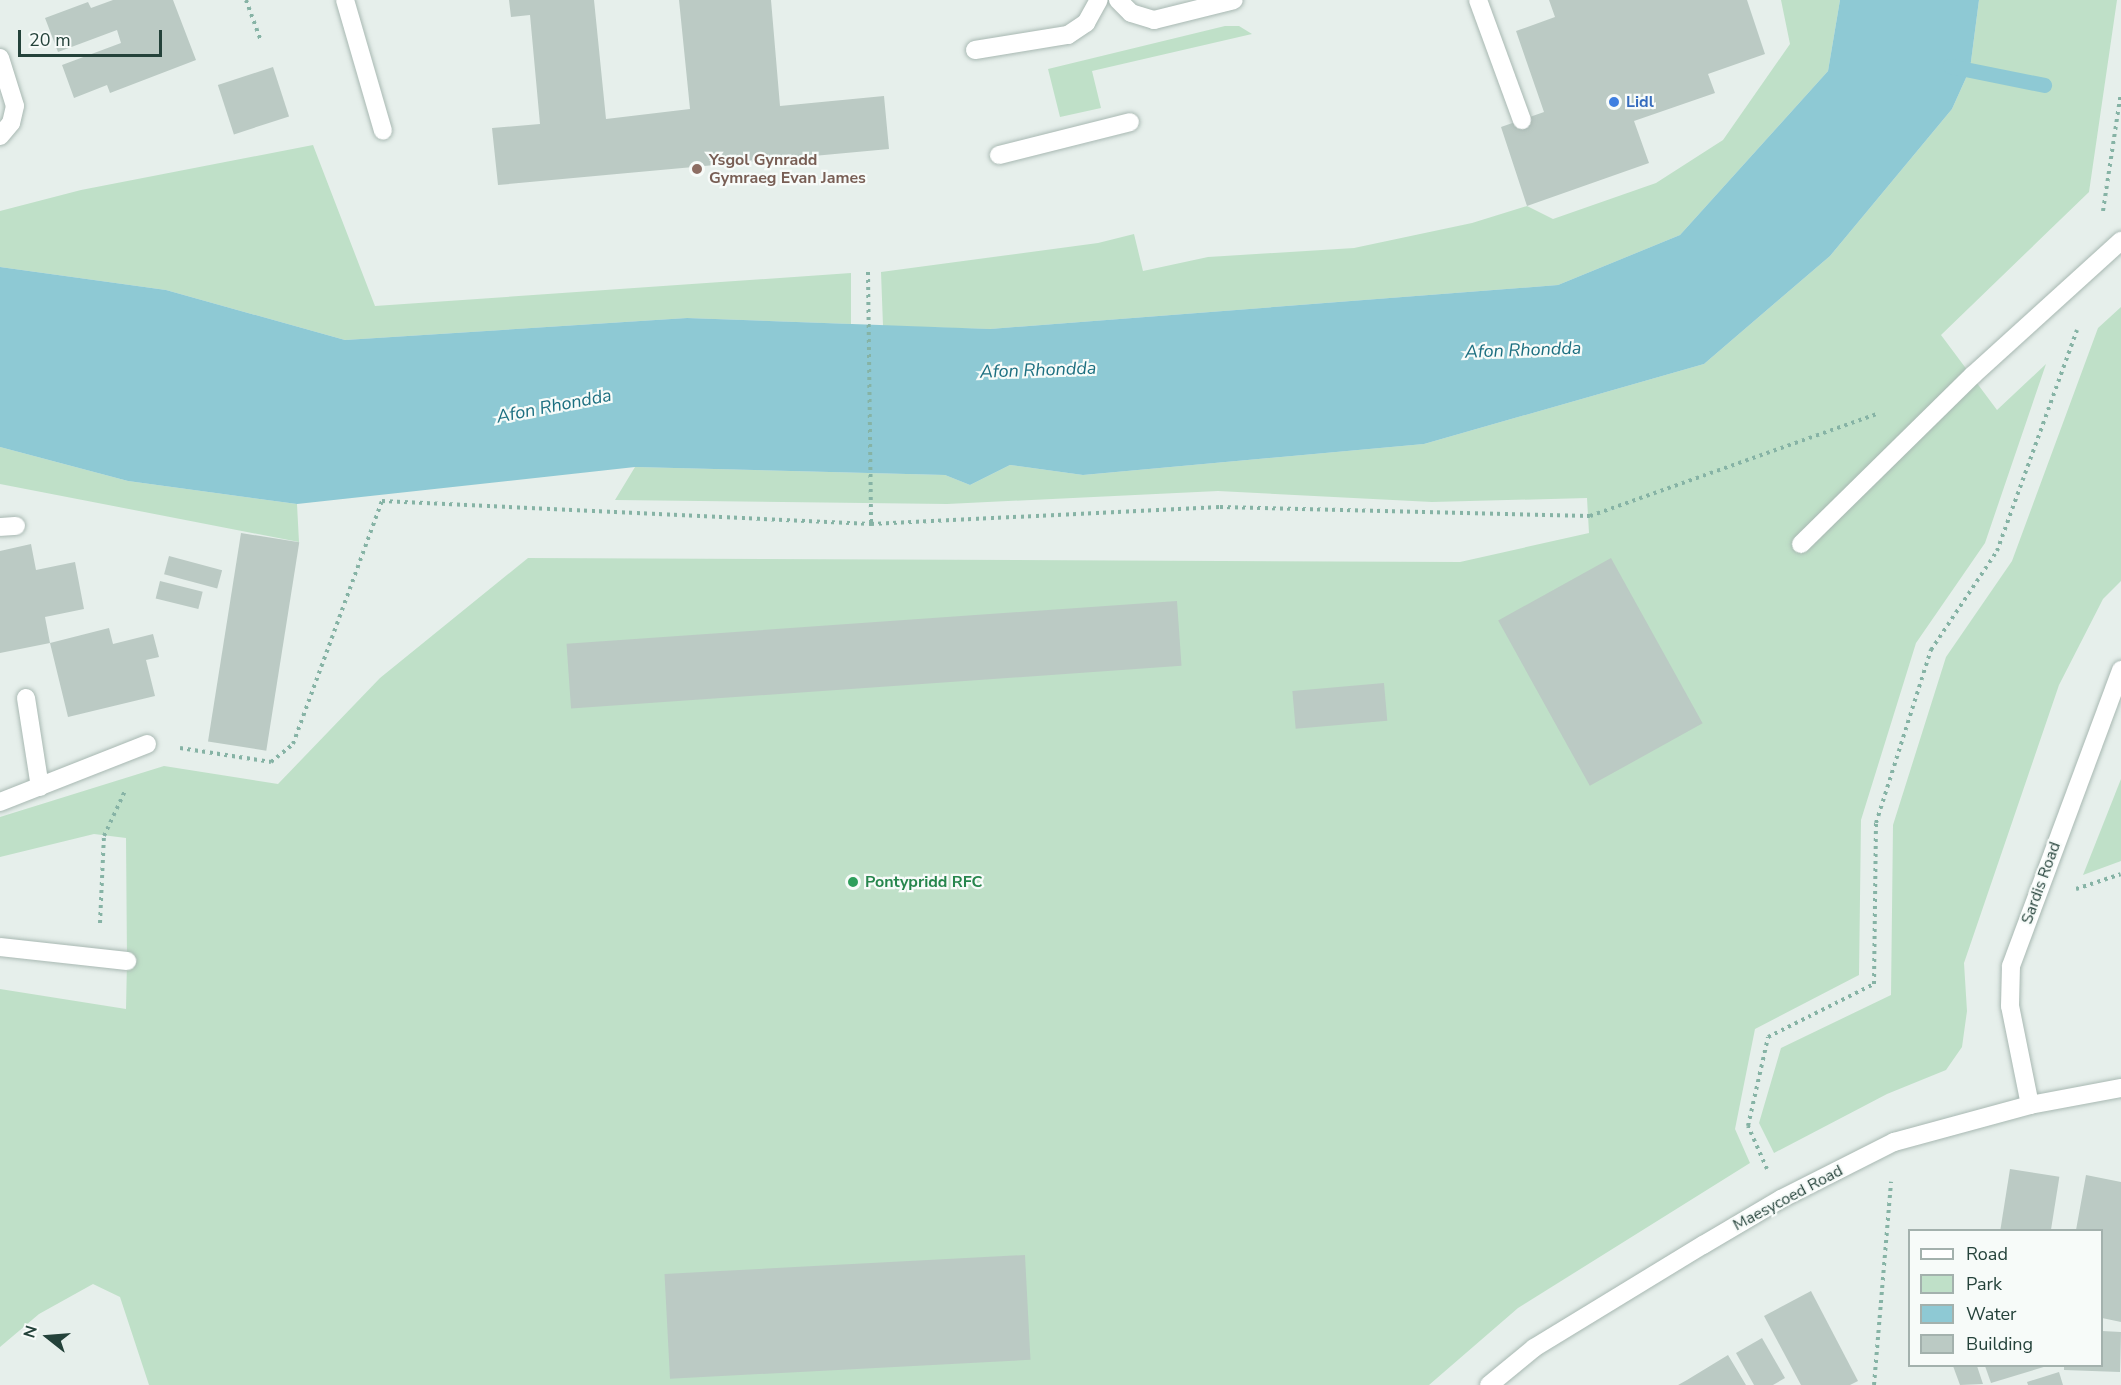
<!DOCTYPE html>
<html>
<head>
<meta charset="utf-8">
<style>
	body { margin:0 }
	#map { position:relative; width:2121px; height:1385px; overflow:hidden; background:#e6efeb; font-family:"Nunito Sans",sans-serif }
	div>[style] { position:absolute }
	.green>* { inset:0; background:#bfe0c8 }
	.water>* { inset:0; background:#8ec9d4 }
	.stream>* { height:15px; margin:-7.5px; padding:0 7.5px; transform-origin:7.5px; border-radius:7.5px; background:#8ec9d4 }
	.building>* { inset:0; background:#bbcac4; transform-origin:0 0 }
	.path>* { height:4px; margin-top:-2px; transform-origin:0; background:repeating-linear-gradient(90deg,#86b3a5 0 3px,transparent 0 7.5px) }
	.roads { filter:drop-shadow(0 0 2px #a8b8b2) drop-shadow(0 0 2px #a8b8b2) }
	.service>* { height:18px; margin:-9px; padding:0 9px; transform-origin:9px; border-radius:9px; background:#fff }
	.minor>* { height:18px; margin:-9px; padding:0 9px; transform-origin:9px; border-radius:9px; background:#fff }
	.dots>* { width:16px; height:16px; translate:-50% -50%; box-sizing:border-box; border:3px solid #f7fbf9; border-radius:50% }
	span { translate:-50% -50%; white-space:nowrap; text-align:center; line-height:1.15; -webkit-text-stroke:4.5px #f7fbf9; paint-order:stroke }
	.shop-label { font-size:16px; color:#366cbe; font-weight:700 }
	.left { translate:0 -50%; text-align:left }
	.education-label { font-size:16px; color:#785e54; font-weight:700 }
	.leisure-label { font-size:16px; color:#27864d; font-weight:700 }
	.street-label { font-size:16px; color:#24423a }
	.water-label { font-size:18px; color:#1c6f80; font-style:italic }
	.legend { position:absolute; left:1908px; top:1229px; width:195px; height:138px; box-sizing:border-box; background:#f7fbf9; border:2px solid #a3b1ad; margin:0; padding:8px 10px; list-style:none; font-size:18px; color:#24423a }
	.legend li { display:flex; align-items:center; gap:12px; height:30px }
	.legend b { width:30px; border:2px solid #a3b1ad }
	.north { position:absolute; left:18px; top:1307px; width:60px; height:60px; -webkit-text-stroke:4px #f7fbf9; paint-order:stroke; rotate:287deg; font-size:16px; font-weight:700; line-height:24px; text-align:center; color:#24423a }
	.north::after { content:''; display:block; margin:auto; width:21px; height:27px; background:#24423a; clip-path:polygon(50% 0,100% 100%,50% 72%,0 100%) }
	.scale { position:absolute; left:18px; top:30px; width:144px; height:27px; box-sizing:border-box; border:3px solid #24423a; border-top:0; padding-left:8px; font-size:18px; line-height:21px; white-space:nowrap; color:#24423a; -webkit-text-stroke:4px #f7fbf9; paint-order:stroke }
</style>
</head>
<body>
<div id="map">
	<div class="green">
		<div style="clip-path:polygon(1781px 0,1840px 0,1828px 71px,1680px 235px,1558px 285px,990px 329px,883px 326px,881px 272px,1098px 243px,1134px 234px,1143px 271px,1208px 257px,1354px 248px,1472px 223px,1527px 206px,1553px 219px,1656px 183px,1723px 140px,1790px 44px)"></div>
		<div style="clip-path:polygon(1979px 0,2117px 0,2089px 192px,1941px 335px,1997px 410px,2046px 364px,1985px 543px,1916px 643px,1861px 820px,1859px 975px,1755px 1029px,1735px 1129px,1750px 1163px,1518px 1308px,1429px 1385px,149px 1385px,120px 1297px,93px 1284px,39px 1314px,0 1347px,0 989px,126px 1009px,127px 961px,126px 838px,94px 834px,0 857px,0 817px,164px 766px,278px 784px,380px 678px,528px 558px,1460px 562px,1589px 533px,1587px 498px,1432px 502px,1218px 491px,947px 504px,615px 500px,635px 467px,945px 475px,970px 485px,1010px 465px,1083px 475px,1424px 444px,1704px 364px,1830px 256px,1952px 109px,1970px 69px)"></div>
		<div style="clip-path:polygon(1225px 26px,1239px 26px,1252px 34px,1092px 71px,1101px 108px,1060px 117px,1048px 69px)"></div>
		<div style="clip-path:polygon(313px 145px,375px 306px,851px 273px,851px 324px,687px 318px,345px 340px,166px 290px,0 267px,0 211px,81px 190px)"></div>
		<div style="clip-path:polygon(2121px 307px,2121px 581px,2103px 599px,2059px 685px,1964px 963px,1967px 1011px,1962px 1047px,1946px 1070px,1887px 1094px,1774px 1153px,1759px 1123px,1781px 1048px,1891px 995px,1893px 825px,1946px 657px,2012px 561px,2098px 328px)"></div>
		<div style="clip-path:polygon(0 447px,128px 481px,297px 504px,299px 542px,0 484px)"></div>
		<div style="clip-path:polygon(2121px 779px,2121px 861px,2083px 875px)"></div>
	</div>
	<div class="water">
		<div style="clip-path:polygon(1840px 0,1979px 0,1970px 69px,1952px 109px,1830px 256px,1704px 364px,1424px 444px,1083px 475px,1010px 465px,970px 485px,945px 475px,635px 467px,297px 504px,128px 481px,0 447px,0 267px,166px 290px,345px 340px,687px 318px,990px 329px,1558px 285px,1680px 235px,1828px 71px)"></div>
	</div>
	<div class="stream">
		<div style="left:1950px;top:66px;width:96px;rotate:11.4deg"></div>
	</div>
	<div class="building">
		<div style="clip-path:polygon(113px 0,173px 0,196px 60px,110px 93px,107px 85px,74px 98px,62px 65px,121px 43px,117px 30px,58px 52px,45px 18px,88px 2px,91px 8px)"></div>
		<div style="clip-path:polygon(509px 0,594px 0,606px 119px,690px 109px,679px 0,771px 0,780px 106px,884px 96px,889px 149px,498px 185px,492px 128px,540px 124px,530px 15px,511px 17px)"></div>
		<div style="clip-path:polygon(1549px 0,1747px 0,1765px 54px,1708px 74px,1715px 93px,1634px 121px,1649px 163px,1527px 206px,1501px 127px,1544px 112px,1516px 31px,1555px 17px)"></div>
		<div style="left:273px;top:67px;width:52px;height:58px;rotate:72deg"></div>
		<div style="left:241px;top:533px;width:59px;height:211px;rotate:9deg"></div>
		<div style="clip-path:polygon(31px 544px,36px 570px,75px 562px,84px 609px,45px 617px,50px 643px,0 653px,0 551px)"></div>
		<div style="left:169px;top:556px;width:55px;height:19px;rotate:15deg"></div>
		<div style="left:1611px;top:558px;width:189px;height:129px;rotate:61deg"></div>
		<div style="left:160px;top:581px;width:44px;height:18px;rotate:14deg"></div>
		<div style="left:1177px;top:601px;width:65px;height:612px;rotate:86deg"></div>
		<div style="clip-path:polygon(109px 628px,113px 644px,153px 634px,159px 657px,146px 660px,155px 696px,68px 717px,50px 643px)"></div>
		<div style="left:1384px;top:683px;width:38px;height:92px;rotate:85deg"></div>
		<div style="left:2010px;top:1169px;width:50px;height:62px;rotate:9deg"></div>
		<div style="clip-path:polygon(2086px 1175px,2121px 1182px,2121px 1322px,2102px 1318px,2102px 1230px,2076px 1230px)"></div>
		<div style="left:1025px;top:1255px;width:105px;height:361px;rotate:87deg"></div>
		<div style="clip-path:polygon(1811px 1291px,1858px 1381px,1850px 1385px,1801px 1385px,1764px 1316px)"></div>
		<div style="clip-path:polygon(2102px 1331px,2121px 1332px,2120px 1372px,2064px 1370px,2064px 1366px,2102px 1366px)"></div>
		<div style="clip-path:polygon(1762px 1338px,1785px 1378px,1773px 1385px,1754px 1385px,1736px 1353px)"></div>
		<div style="clip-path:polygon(1728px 1355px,1746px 1385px,1678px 1385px,1687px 1380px)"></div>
		<div style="clip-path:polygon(1953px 1366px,1977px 1366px,1983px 1384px,1960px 1385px)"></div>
		<div style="clip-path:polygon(1985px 1366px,2047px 1366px,1991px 1383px)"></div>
		<div style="clip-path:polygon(2059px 1372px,2063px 1385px,2028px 1385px,2027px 1382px)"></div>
	</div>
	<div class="path">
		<div style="left:246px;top:0;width:44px;rotate:69.9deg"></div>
		<div style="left:2103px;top:211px;width:120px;rotate:-81.4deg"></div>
		<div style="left:868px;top:272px;width:252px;rotate:89.3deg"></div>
		<div style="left:180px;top:748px;width:92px;rotate:8.7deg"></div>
		<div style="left:271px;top:762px;width:28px;rotate:-39deg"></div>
		<div style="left:293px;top:744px;width:259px;rotate:-69.9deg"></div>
		<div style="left:382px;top:501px;width:490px;rotate:2.7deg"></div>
		<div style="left:871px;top:524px;width:349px;rotate:-2.8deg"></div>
		<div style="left:1220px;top:507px;width:370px;rotate:1.4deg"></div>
		<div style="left:1590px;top:516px;width:304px;rotate:-19.6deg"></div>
		<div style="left:2076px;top:889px;width:47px;rotate:-18.4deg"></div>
		<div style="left:100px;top:923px;width:87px;rotate:-87.4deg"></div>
		<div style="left:104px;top:836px;width:50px;rotate:-65deg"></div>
		<div style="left:1767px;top:1169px;width:47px;rotate:-113.8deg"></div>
		<div style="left:1748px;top:1126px;width:91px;rotate:-77.3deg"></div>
		<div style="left:1768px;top:1037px;width:119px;rotate:-26.6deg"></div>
		<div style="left:1874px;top:984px;width:161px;rotate:-89.3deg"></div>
		<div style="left:1876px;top:823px;width:182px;rotate:-72.4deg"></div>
		<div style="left:1931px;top:650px;width:119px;rotate:-56.3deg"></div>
		<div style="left:1997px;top:551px;width:235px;rotate:-70.1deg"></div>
		<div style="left:1874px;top:1385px;width:204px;rotate:-85.2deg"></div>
	</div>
	<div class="roads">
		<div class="service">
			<div style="left:345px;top:0;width:136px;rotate:73.8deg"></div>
			<div style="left:1118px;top:0;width:18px;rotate:45deg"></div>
			<div style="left:1131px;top:13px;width:24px;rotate:17deg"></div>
			<div style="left:1154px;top:20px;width:82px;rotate:-14deg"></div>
			<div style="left:1478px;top:0;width:128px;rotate:69.9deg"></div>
			<div style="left:975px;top:50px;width:94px;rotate:-9.2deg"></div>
			<div style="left:1068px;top:35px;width:22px;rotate:-34deg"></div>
			<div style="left:1086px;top:23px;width:26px;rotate:-61deg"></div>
			<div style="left:0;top:58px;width:50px;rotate:72.6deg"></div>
			<div style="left:15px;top:106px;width:17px;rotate:103deg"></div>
			<div style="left:11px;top:123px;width:17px;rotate:130deg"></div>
			<div style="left:999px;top:155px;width:135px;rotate:-14.1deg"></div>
			<div style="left:0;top:527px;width:16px;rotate:-4deg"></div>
		</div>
		<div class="minor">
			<div style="left:1801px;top:544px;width:241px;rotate:-44.5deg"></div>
			<div style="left:1973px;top:375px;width:200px;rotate:-42.2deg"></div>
			<div style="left:26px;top:698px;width:90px;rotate:81.1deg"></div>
			<div style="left:0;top:802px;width:158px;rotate:-21.5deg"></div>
			<div style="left:0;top:947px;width:128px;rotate:6.3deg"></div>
			<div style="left:2030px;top:1105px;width:101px;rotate:-101.4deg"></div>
			<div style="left:2010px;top:1006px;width:40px;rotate:-88.6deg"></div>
			<div style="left:2011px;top:966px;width:316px;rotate:-69.6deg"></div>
			<div style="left:1489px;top:1385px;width:58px;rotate:-39.4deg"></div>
			<div style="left:1534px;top:1348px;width:198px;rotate:-31.4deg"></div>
			<div style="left:1703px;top:1245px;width:91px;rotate:-30.5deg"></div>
			<div style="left:1781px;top:1199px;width:127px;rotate:-26.8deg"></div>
			<div style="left:1894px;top:1142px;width:141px;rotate:-15.2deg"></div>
			<div style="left:2030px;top:1105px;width:93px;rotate:-10.6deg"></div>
		</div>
	</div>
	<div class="dots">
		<div style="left:1614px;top:102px;background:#3f7fe0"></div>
		<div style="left:697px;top:169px;background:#8d6e63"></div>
		<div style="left:853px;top:882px;background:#2e9e5b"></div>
	</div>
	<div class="shop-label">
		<span class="left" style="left:1626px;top:102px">Lidl</span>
	</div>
	<div class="education-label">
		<span class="left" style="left:709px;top:169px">Ysgol Gynradd<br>Gymraeg Evan James</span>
	</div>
	<div class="leisure-label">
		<span class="left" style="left:865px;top:882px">Pontypridd RFC</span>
	</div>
	<div class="street-label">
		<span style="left:2041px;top:883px;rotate:-70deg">Sardis Road</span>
		<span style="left:1788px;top:1198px;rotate:-28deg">Maesycoed Road</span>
	</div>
	<div class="water-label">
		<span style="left:1523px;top:350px;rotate:-2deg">Afon Rhondda</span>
		<span style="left:1038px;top:370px;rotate:-2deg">Afon Rhondda</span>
		<span style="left:554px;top:406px;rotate:-11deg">Afon Rhondda</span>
	</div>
	<ul class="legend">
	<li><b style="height:8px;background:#fff"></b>Road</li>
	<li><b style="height:16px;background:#bfe0c8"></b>Park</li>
	<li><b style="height:16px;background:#8ec9d4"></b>Water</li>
	<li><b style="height:16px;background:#bbcac4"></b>Building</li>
	</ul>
	<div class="north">N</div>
	<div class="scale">20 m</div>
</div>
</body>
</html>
